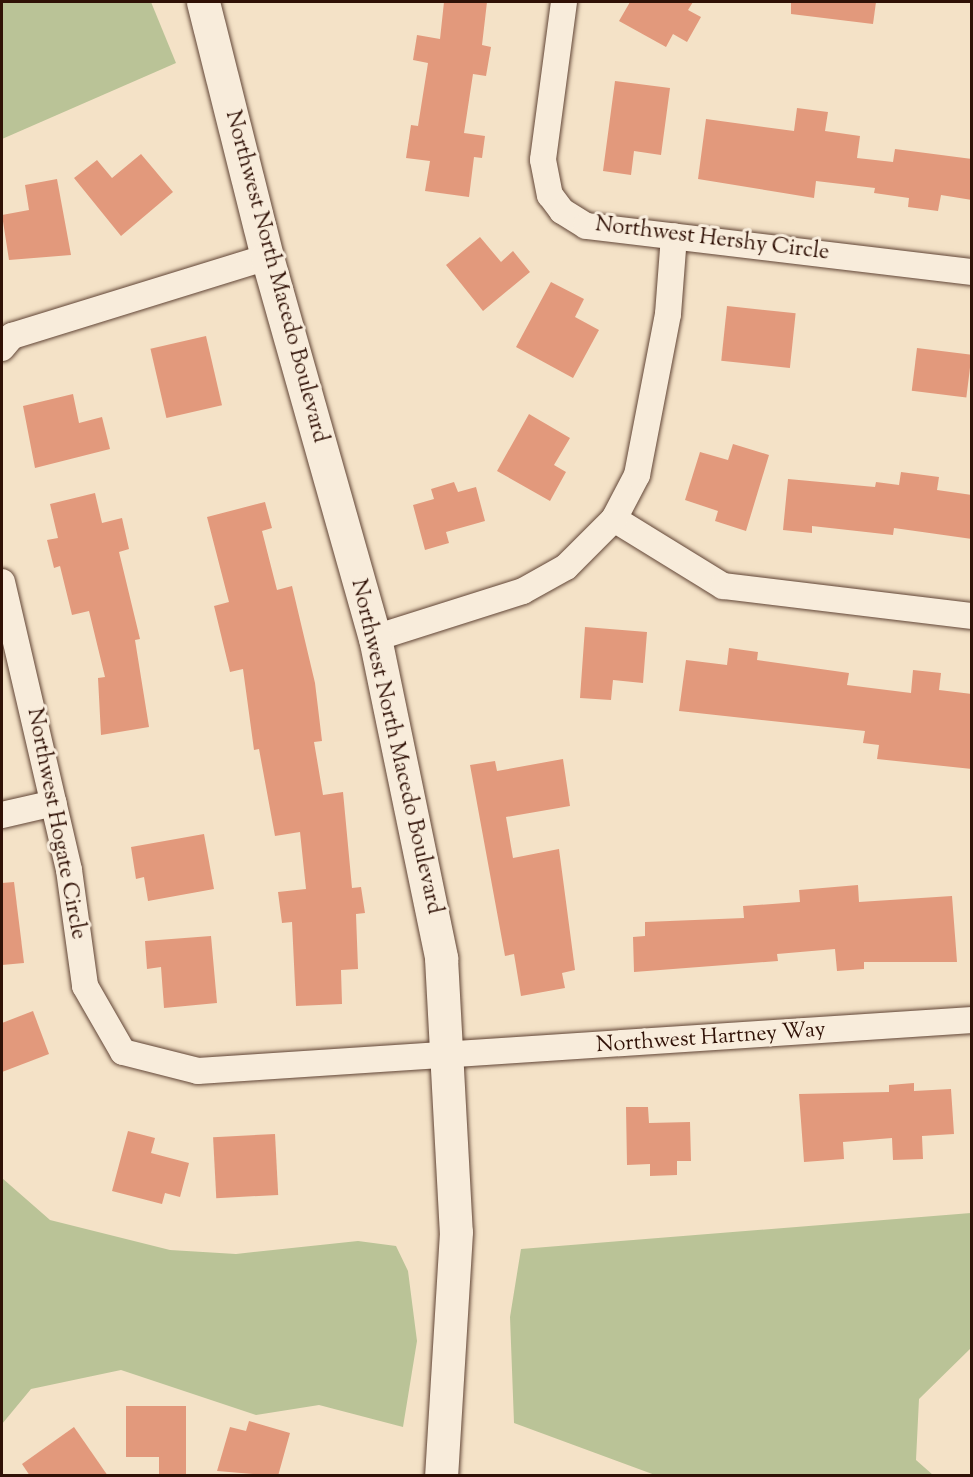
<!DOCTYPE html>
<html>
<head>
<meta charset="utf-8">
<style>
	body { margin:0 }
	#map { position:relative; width:973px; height:1477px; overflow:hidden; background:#f4e2c7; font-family:"Sorts Mill Goudy",serif }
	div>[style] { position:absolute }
	.green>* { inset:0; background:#bac397 }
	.building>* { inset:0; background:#e2997c; transform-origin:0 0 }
	.roads { filter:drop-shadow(0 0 2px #614536) drop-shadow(0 0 2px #614536) }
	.street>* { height:26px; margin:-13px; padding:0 13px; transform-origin:13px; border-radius:13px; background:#f8ecdb }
	.secondary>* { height:33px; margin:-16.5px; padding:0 16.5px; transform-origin:16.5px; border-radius:16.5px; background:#f8ecdb }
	span { translate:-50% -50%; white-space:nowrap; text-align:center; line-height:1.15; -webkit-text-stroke:6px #f8ecdb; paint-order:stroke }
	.street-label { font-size:22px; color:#301106 }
	.frame { position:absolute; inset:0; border:3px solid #301106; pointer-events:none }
</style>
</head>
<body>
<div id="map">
	<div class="green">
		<div style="clip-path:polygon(2px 2px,151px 2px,176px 63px,2px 139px)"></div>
		<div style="clip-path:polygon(2px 1178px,50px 1220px,170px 1250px,236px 1254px,358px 1241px,396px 1246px,408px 1271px,417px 1341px,403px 1427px,319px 1405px,256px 1415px,121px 1370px,31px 1389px,2px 1424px)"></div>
		<div style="clip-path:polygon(971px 1213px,971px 1348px,919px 1399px,916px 1460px,933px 1475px,655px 1475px,514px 1423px,510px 1317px,521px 1249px)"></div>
	</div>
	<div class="building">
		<div style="clip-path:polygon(444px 2px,487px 2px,482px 45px,491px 47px,486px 76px,473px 74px,464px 133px,485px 136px,482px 158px,474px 157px,469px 197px,425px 191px,430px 161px,406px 158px,411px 125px,418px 126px,428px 63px,413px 60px,417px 35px,440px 39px)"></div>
		<div style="clip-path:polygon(630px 2px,693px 2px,688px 10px,701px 17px,687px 42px,673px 34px,666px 47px,619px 21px)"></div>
		<div style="clip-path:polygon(791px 2px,876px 2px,873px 24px,791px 14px)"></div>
		<div style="clip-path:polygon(615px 81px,670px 88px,661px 155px,634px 151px,631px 175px,603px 171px)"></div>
		<div style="clip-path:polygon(797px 108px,828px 112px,825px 131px,860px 136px,857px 158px,893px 162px,895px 149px,972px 159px,972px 200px,941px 195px,938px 211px,908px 207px,909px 198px,874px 193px,875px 188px,816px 181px,814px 198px,698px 179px,706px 119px,794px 131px)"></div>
		<div style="clip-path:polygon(141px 154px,173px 192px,121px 236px,74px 178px,97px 160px,112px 178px)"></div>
		<div style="clip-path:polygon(57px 179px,71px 255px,9px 260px,2px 215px,29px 210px,25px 185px)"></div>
		<div style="clip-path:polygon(480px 237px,501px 262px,513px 251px,530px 272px,483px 311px,446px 265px)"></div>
		<div style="clip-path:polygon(551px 282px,584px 299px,575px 317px,599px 330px,573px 378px,516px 347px)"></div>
		<div style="left:727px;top:306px;width:69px;height:55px;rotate:6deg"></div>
		<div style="left:206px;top:336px;width:71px;height:57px;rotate:77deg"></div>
		<div style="left:917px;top:348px;width:55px;height:43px;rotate:7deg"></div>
		<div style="clip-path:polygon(73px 394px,79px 423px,102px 417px,110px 449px,35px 468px,23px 406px)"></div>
		<div style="clip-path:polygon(529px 414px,570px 438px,554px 465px,566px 472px,550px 501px,497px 471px)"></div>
		<div style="clip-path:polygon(733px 444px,769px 455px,746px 531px,715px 521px,718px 511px,685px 500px,700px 452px,728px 460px)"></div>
		<div style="clip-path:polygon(901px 472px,939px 477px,937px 490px,972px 495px,972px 539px,894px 528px,893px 535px,812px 526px,812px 533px,783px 530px,788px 479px,875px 487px,876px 482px,899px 485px)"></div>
		<div style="clip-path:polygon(454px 482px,458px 492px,476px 487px,485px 521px,446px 532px,449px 543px,425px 550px,413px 505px,434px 499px,431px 489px)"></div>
		<div style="clip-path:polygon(95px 493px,102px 523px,122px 518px,129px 549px,119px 552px,140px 639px,135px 640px,149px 727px,101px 735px,98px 678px,105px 677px,89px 611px,72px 615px,60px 566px,54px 568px,47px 540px,58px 538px,50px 504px)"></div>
		<div style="clip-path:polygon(265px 502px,272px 528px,262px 531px,277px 590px,292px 586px,315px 683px,322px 741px,314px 742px,323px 795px,343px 792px,352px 888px,361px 887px,365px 913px,356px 914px,358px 969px,341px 970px,342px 1004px,296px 1006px,292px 922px,282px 923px,278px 892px,306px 889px,300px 832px,275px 836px,259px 749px,254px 750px,243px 669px,230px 672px,214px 606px,229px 602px,207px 517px)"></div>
		<div style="clip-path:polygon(585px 627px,647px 632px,643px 683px,613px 680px,611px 700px,580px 698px)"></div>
		<div style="clip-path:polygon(729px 648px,758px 652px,757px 660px,849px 673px,847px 685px,911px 693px,913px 670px,941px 673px,939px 690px,972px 694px,972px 769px,877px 759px,879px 745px,863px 743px,865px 731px,679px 711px,686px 660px,727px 665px)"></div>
		<div style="clip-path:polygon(563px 759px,570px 806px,506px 817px,513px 858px,559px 849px,575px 970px,562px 973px,565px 988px,521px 996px,514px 954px,505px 956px,470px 765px,495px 761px,497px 771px)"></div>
		<div style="clip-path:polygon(204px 834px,214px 889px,148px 901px,144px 877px,136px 879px,131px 847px)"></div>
		<div style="clip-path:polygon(14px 882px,24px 963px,2px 965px,2px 883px)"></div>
		<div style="clip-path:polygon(858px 885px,859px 902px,952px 896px,957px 962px,864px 962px,864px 969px,837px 971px,835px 949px,777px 954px,778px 961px,634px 972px,633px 937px,645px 936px,645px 922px,744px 918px,743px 906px,800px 902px,799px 890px)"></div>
		<div style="clip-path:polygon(211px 936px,217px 1003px,164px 1008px,161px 967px,147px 969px,145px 941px)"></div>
		<div style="clip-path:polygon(33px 1011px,49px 1054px,2px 1072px,2px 1023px)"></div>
		<div style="clip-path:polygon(914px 1083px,914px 1091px,951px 1089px,954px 1134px,922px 1136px,923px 1159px,893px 1160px,892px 1138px,843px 1142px,844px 1159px,804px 1162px,799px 1094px,889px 1092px,889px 1085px)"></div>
		<div style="clip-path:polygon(626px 1107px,648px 1107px,649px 1123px,690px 1122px,691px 1161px,677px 1161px,677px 1175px,650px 1176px,650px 1164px,627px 1165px)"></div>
		<div style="clip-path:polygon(128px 1131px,155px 1138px,151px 1153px,189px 1163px,180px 1197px,165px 1193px,162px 1204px,112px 1191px)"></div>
		<div style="left:275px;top:1134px;width:61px;height:62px;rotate:87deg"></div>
		<div style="clip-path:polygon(126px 1406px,186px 1406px,186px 1474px,159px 1474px,159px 1457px,126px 1457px)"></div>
		<div style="clip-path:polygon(249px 1421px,290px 1433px,278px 1476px,217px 1471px,230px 1427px,246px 1431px)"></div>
		<div style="clip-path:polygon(74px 1427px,108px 1476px,30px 1476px,22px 1464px)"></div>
	</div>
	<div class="roads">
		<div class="street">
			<div style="left:564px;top:2px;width:159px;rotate:97.6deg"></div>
			<div style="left:543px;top:160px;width:36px;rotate:79deg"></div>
			<div style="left:550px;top:195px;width:20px;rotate:53deg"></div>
			<div style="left:562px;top:211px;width:28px;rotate:32deg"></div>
			<div style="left:586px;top:226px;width:389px;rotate:6.8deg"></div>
			<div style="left:2px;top:348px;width:16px;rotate:-50deg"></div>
			<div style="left:12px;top:336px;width:267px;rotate:-17.2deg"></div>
			<div style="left:614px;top:519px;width:128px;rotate:31.6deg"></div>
			<div style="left:723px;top:586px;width:251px;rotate:6.9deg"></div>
			<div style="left:2px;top:582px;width:296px;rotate:76.9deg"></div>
			<div style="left:69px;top:870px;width:117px;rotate:82.1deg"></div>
			<div style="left:85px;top:986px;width:76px;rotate:60.1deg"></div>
			<div style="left:123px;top:1052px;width:77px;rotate:14.2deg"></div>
			<div style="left:198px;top:1071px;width:776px;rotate:-3.77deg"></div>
			<div style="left:375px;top:638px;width:155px;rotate:-17.6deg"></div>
			<div style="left:523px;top:591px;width:49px;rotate:-29.2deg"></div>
			<div style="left:566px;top:567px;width:68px;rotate:-45deg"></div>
			<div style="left:614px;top:519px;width:50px;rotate:-62.4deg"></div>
			<div style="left:637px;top:475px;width:164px;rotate:-79.1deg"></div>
			<div style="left:668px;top:314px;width:78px;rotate:-85.6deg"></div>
			<div style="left:2px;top:815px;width:53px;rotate:-13deg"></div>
		</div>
		<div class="secondary">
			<div style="left:203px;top:2px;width:263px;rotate:75.9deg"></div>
			<div style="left:267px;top:257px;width:396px;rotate:74.2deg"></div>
			<div style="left:375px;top:638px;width:327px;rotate:78.3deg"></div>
			<div style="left:441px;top:958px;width:274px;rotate:86.9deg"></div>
			<div style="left:456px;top:1232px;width:244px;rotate:93.5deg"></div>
		</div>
	</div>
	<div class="street-label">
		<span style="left:712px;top:240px;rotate:7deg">Northwest Hershy Circle</span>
		<span style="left:275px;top:277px;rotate:75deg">Northwest North Macedo Boulevard</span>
		<span style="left:395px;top:747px;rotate:77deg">Northwest North Macedo Boulevard</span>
		<span style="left:55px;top:824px;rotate:79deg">Northwest Hogate Circle</span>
		<span style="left:711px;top:1039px;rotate:-4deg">Northwest Hartney Way</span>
	</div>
	<div class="frame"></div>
</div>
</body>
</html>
